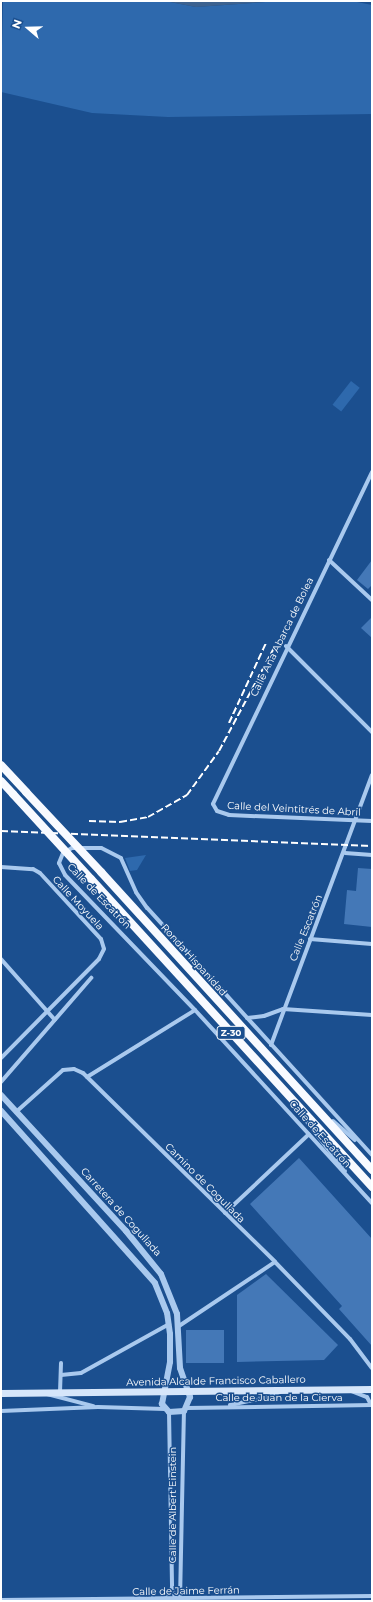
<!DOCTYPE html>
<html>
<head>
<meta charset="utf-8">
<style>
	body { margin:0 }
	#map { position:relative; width:373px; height:1602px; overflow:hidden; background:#1b4f8f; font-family:Montserrat,sans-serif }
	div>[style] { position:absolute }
	.green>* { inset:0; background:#2e69ad; transform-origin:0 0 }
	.water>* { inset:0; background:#3c6290 }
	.building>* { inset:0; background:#4478b7; transform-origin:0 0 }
	.minor>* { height:4px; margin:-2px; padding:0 2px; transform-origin:2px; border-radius:2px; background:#a9c9ee }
	.tertiary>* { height:6px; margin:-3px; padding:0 3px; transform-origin:3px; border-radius:3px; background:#a9c9ee }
	.secondary>* { height:7px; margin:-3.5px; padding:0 3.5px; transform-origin:3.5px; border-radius:3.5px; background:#d6e6fa }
	.trunk>* { height:8px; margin:-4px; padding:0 4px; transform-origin:4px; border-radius:4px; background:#f8faff }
	.rail>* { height:2px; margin-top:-1px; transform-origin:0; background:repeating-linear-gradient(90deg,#fff 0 7px,transparent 0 10px) }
	.trunk-bridge>* { height:8px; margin:-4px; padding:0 4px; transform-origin:4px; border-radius:4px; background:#f8faff }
	span { translate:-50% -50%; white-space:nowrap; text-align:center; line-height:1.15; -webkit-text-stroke:3px #1b4f8f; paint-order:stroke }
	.shield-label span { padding:1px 3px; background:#1b4f8f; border:1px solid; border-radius:3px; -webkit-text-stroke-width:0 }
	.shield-label { font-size:9px; color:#fff; font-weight:700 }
	.street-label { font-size:10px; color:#fff }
	.frame { position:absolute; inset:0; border:2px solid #fff; pointer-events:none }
	.north { position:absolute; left:8px; top:8px; width:40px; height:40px; -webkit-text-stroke:3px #1b4f8f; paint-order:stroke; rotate:290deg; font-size:11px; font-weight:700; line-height:16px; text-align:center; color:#fff }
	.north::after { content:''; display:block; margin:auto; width:14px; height:18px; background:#fff; clip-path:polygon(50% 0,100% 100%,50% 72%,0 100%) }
</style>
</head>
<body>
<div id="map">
	<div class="green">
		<div style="clip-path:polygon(3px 1px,165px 1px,196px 7px,280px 1px,352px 1px,372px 5px,372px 114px,168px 117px,92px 113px,1px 92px)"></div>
		<div style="left:351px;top:381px;width:11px;height:30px;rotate:38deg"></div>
		<div style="clip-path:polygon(146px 855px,137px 870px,130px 871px,125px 858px)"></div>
	</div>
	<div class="water">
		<div style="clip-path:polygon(165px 1px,280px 1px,196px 7px)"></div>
	</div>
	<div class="building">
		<div style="clip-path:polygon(372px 560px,372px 585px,368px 589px,357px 580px)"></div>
		<div style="clip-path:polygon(372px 617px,372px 638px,361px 628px)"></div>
		<div style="clip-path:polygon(358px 868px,372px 869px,372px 927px,344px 924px,347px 890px,356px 891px)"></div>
		<div style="clip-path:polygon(299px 1158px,372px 1239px,372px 1346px,339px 1309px,342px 1306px,250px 1204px)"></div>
		<div style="clip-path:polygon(266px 1274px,338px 1345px,324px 1360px,237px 1362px,237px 1295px)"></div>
		<div style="left:224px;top:1330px;width:33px;height:38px;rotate:90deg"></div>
	</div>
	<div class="minor">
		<div style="left:372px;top:472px;width:368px;rotate:115.6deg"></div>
		<div style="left:213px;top:804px;width:8px;rotate:60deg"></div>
		<div style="left:217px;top:811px;width:13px;rotate:18deg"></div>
		<div style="left:229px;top:815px;width:143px;rotate:2.4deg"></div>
		<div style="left:329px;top:560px;width:59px;rotate:42.9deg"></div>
		<div style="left:286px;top:646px;width:122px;rotate:45deg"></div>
		<div style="left:345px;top:853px;width:27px;rotate:4deg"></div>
		<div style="left:1px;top:867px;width:32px;rotate:4deg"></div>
		<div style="left:33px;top:869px;width:8px;rotate:30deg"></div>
		<div style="left:40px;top:873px;width:90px;rotate:47.3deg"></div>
		<div style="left:101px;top:939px;width:10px;rotate:73deg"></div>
		<div style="left:104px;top:949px;width:11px;rotate:117deg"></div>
		<div style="left:99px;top:959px;width:139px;rotate:134.7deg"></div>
		<div style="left:310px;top:939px;width:62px;rotate:4.6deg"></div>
		<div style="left:1px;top:959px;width:81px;rotate:48.5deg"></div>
		<div style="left:247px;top:1018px;width:17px;rotate:-7deg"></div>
		<div style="left:264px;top:1016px;width:20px;rotate:-20deg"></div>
		<div style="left:283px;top:1009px;width:89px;rotate:3.9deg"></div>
		<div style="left:271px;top:1045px;width:288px;rotate:-69.5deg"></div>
		<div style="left:87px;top:1077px;width:127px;rotate:-31.8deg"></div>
		<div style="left:1px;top:1082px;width:138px;rotate:-49.1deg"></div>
		<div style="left:298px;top:1110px;width:77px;rotate:52.4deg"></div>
		<div style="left:16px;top:1112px;width:63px;rotate:-41.8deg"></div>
		<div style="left:63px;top:1070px;width:11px;rotate:-5deg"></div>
		<div style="left:74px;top:1069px;width:10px;rotate:24deg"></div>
		<div style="left:83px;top:1073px;width:269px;rotate:44.5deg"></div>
		<div style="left:275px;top:1262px;width:107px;rotate:45.8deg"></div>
		<div style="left:350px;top:1339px;width:36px;rotate:53deg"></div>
		<div style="left:333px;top:1121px;width:29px;rotate:41deg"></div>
		<div style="left:372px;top:1155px;width:334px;rotate:-132.3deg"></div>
		<div style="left:147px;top:908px;width:19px;rotate:-125deg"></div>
		<div style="left:136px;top:892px;width:37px;rotate:-114deg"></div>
		<div style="left:121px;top:858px;width:22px;rotate:-153deg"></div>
		<div style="left:101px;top:848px;width:29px;rotate:180deg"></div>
		<div style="left:72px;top:848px;width:10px;rotate:151deg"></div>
		<div style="left:63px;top:853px;width:11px;rotate:112deg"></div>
		<div style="left:59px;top:863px;width:13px;rotate:63deg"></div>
		<div style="left:65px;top:875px;width:187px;rotate:46.1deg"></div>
		<div style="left:195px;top:1010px;width:262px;rotate:47.5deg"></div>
		<div style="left:225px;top:1213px;width:115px;rotate:-43.2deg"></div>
		<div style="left:179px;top:1326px;width:115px;rotate:-33.7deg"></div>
		<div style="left:61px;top:1375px;width:20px;rotate:-6deg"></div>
		<div style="left:81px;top:1373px;width:101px;rotate:-29.1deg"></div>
		<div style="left:351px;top:1391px;width:17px;rotate:21deg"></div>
		<div style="left:367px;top:1397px;width:9px;rotate:63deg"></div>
		<div style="left:60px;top:1392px;width:29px;rotate:-88deg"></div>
		<div style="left:47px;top:1394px;width:48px;rotate:14.6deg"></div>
		<div style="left:230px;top:1405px;width:43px;rotate:-12.1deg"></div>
		<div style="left:272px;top:1396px;width:10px;rotate:-29deg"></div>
		<div style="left:187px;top:1408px;width:185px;rotate:-0.9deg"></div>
		<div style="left:1px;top:1411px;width:97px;rotate:-2.4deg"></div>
		<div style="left:98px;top:1407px;width:67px;rotate:1.7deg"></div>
		<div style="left:169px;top:1412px;width:176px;rotate:89deg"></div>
		<div style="left:172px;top:1588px;width:13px;rotate:72deg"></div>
		<div style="left:1px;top:1600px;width:371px;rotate:-0.6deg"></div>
		<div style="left:161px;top:1600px;width:16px;rotate:-47deg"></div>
		<div style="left:180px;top:1600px;width:189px;rotate:-88.8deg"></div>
	</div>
	<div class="tertiary">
		<div style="left:1px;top:1095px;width:185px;rotate:47.4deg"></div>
		<div style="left:126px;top:1231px;width:55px;rotate:50.9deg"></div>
		<div style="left:161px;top:1274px;width:43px;rotate:68.2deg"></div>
		<div style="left:177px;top:1314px;width:54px;rotate:86.8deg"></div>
		<div style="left:180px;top:1368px;width:31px;rotate:71deg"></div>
		<div style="left:190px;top:1397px;width:15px;rotate:113deg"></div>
		<div style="left:184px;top:1411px;width:15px;rotate:176deg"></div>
		<div style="left:169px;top:1412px;width:11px;rotate:-131deg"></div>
		<div style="left:162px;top:1404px;width:43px;rotate:-79.2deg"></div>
		<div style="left:170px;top:1362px;width:28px;rotate:-90deg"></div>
		<div style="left:170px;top:1334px;width:21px;rotate:-98deg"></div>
		<div style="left:167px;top:1313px;width:32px;rotate:-112deg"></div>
		<div style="left:155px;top:1283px;width:231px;rotate:-131.8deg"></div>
	</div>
	<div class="secondary">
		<div style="left:1px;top:1393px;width:371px;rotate:-0.6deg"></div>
	</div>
	<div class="trunk">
		<div style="left:1px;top:765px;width:37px;rotate:47deg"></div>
		<div style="left:1px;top:781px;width:18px;rotate:47deg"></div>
		<div style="left:101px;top:872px;width:403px;rotate:47.7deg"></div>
		<div style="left:91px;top:879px;width:417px;rotate:47.6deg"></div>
	</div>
	<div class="rail">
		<div style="left:229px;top:723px;width:88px;rotate:-65.2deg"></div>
		<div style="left:89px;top:821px;width:31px;rotate:2deg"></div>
		<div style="left:120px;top:822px;width:28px;rotate:-10deg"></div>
		<div style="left:148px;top:817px;width:45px;rotate:-29.4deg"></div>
		<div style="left:187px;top:795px;width:54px;rotate:-54deg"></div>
		<div style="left:219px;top:751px;width:117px;rotate:-61.9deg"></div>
		<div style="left:1px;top:831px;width:371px;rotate:2.3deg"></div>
	</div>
	<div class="trunk-bridge">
		<div style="left:26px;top:792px;width:110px;rotate:46.8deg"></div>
		<div style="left:13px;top:794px;width:115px;rotate:47.5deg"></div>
	</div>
	<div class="shield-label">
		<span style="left:231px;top:1033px">Z-30</span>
	</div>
	<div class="street-label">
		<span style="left:282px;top:637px;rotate:-64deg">Calle Ana Abarca de Bolea</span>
		<span style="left:294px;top:809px;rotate:3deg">Calle del Veintitrés de Abril</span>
		<span style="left:99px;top:896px;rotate:46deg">Calle de Escatrón</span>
		<span style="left:78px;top:903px;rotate:47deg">Calle Moyuela</span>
		<span style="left:306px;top:928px;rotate:-68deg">Calle Escatrón</span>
		<span style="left:194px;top:960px;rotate:48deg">Ronda Hispanidad</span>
		<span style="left:320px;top:1134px;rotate:48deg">Calle de Escatrón</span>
		<span style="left:205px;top:1183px;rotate:45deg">Camino de Cogullada</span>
		<span style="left:121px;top:1212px;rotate:48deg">Carretera de Cogullada</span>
		<span style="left:216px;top:1381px;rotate:-1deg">Avenida Alcalde Francisco Caballero</span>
		<span style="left:279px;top:1398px">Calle de Juan de la Cierva</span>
		<span style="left:173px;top:1505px;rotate:-90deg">Calle de Albert Einstein</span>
		<span style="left:186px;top:1591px;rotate:-1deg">Calle de Jaime Ferrán</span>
	</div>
	<div class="frame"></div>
	<div class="north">N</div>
</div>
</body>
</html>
